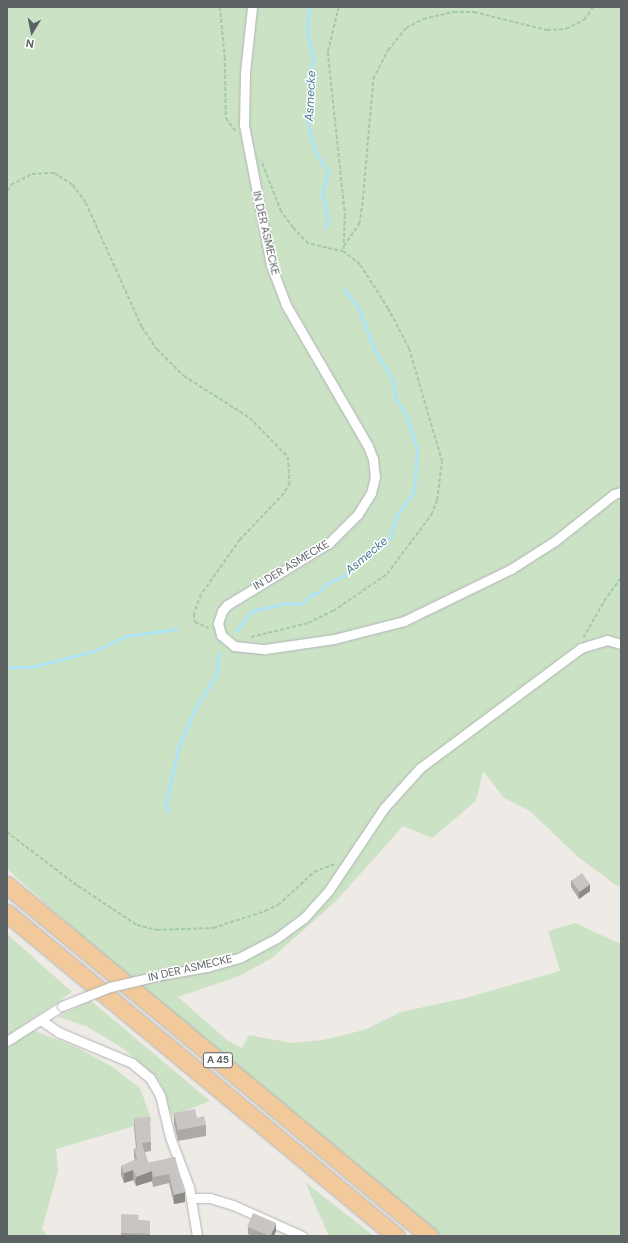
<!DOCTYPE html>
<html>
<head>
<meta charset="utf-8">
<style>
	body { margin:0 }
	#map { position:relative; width:628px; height:1243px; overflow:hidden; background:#eeeae6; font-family:"DM Sans",sans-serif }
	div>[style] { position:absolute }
	.green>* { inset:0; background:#cbe2c5 }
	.stream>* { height:3px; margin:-1.5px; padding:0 1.5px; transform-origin:1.5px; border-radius:1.5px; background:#aee4f5 }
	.path>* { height:1.5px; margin-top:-0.75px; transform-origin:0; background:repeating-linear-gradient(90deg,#a4caa6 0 4px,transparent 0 6px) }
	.roads { filter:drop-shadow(0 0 1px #b1b4b6) drop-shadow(0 0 1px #b1b4b6) }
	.street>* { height:9px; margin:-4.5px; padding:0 4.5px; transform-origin:4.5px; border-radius:4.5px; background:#fff }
	.highway>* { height:17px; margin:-8.5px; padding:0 8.5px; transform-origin:8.5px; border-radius:8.5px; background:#f1c99a }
	.bridges { filter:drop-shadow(0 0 1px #b1b4b6) drop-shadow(0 0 1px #b1b4b6) }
	.street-bridge>* { height:9px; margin:-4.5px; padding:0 4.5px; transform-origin:4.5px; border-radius:4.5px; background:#fff }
	.wall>* { inset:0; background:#ada9a7 }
	.shaded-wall>* { inset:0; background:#8d8a88 }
	.building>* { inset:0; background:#c9c5c2; transform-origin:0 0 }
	span { translate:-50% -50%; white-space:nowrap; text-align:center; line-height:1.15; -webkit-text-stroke:3px #fff; paint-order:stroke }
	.shield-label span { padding:1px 3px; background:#fff; border:1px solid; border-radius:3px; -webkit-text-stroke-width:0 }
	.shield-label { font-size:10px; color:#5d6264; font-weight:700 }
	.street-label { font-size:11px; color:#5d6264 }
	.water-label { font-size:12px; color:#467c95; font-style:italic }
	.frame { position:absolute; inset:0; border:8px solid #5d6264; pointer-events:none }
	.north { position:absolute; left:12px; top:12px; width:40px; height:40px; -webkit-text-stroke:3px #fff; paint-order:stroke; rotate:190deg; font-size:11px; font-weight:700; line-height:16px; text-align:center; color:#5d6264 }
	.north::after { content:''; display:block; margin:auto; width:14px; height:18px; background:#5d6264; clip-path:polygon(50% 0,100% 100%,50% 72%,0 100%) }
</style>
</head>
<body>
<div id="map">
	<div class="green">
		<div style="clip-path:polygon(7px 7px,621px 7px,621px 885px,617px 886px,577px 856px,530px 811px,504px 798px,483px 771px,476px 801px,432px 838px,403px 826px,335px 902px,272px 958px,239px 976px,178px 997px,227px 1040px,242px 1048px,249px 1035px,292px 1043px,323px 1040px,364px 1030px,401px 1012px,466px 998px,560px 971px,548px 931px,575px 923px,621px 944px,621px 1236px,437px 1236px,347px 1156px,117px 968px,7px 869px)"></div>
		<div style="clip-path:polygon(7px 934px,72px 992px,7px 1036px)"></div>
		<div style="clip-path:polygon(90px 1000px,210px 1101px,172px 1116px,160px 1082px,124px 1049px,86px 1026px,58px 1017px)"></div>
		<div style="clip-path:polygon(30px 1029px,76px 1047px,111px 1066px,140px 1088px,152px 1121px,56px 1149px,58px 1171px,42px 1229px,48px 1236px,7px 1236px,7px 1045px)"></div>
		<div style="clip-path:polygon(305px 1182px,374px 1236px,329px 1236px)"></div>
	</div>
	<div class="stream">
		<div style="left:309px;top:7px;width:25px;rotate:95deg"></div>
		<div style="left:307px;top:32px;width:26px;rotate:77deg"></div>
		<div style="left:313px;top:57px;width:65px;rotate:95.3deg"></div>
		<div style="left:307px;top:122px;width:30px;rotate:75deg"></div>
		<div style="left:315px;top:151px;width:25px;rotate:58deg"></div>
		<div style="left:328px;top:172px;width:21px;rotate:107deg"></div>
		<div style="left:322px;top:192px;width:25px;rotate:78deg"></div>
		<div style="left:327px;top:216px;width:12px;rotate:95deg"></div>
		<div style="left:236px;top:631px;width:26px;rotate:-51deg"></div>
		<div style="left:252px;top:611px;width:35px;rotate:-13deg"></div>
		<div style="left:286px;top:603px;width:15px;rotate:4deg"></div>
		<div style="left:301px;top:604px;width:15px;rotate:-42deg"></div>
		<div style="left:312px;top:594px;width:6px;rotate:-9deg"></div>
		<div style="left:318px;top:593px;width:12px;rotate:-48deg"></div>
		<div style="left:326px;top:584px;width:23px;rotate:-25deg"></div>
		<div style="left:347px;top:574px;width:36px;rotate:-44deg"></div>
		<div style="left:373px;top:549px;width:20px;rotate:-33deg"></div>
		<div style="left:390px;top:538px;width:24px;rotate:-73deg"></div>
		<div style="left:397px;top:515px;width:29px;rotate:-54deg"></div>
		<div style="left:414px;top:492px;width:42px;rotate:-85.9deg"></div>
		<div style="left:417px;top:450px;width:34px;rotate:-107deg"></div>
		<div style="left:407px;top:417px;width:23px;rotate:-121deg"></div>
		<div style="left:395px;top:397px;width:17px;rotate:-97deg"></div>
		<div style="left:393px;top:380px;width:34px;rotate:-122deg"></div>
		<div style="left:375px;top:351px;width:47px;rotate:-111.1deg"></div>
		<div style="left:358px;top:307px;width:22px;rotate:-129deg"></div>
		<div style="left:7px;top:667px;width:24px"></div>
		<div style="left:31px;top:667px;width:65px;rotate:-14.3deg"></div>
		<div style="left:94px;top:651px;width:35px;rotate:-25deg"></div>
		<div style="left:126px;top:636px;width:51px;rotate:-7.8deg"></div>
		<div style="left:167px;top:812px;width:12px;rotate:-95deg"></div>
		<div style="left:166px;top:800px;width:56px;rotate:-76.5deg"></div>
		<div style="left:179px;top:746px;width:39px;rotate:-67deg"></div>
		<div style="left:194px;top:710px;width:41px;rotate:-57.8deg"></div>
		<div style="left:216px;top:675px;width:23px;rotate:-83deg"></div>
	</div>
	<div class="path">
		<div style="left:220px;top:7px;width:50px;rotate:84.3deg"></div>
		<div style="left:225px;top:57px;width:61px;rotate:89.1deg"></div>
		<div style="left:226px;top:118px;width:17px;rotate:54deg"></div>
		<div style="left:339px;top:7px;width:46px;rotate:103.7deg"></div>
		<div style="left:328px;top:52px;width:164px;rotate:84deg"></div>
		<div style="left:345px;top:215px;width:37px;rotate:92deg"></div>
		<div style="left:7px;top:191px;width:7px;rotate:-56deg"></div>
		<div style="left:11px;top:185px;width:24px;rotate:-28deg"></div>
		<div style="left:32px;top:174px;width:22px;rotate:-3deg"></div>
		<div style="left:54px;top:173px;width:22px;rotate:32deg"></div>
		<div style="left:73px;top:185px;width:22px;rotate:54deg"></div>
		<div style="left:86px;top:203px;width:136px;rotate:65.7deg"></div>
		<div style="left:142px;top:327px;width:27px;rotate:56deg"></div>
		<div style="left:157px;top:349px;width:38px;rotate:45deg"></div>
		<div style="left:184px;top:376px;width:78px;rotate:32.5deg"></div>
		<div style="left:250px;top:418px;width:54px;rotate:45.7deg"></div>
		<div style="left:288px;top:457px;width:26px;rotate:86deg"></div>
		<div style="left:290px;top:483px;width:13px;rotate:119deg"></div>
		<div style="left:284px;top:494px;width:64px;rotate:133.7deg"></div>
		<div style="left:240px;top:540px;width:67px;rotate:125.3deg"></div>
		<div style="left:201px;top:595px;width:20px;rotate:110deg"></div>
		<div style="left:194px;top:614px;width:8px;rotate:83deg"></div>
		<div style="left:195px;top:622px;width:15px;rotate:23deg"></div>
		<div style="left:344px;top:246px;width:27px;rotate:-56deg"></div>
		<div style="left:359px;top:224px;width:18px;rotate:-81deg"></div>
		<div style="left:362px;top:206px;width:127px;rotate:-85deg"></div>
		<div style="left:373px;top:79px;width:33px;rotate:-63deg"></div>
		<div style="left:388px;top:50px;width:28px;rotate:-51deg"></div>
		<div style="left:406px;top:28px;width:19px;rotate:-28deg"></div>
		<div style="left:423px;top:19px;width:32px;rotate:-13deg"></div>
		<div style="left:454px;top:12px;width:20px"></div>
		<div style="left:474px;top:12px;width:75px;rotate:13.9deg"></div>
		<div style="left:547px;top:30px;width:19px;rotate:-3deg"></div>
		<div style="left:566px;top:29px;width:20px;rotate:-27deg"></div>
		<div style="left:584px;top:20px;width:16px;rotate:-55deg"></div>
		<div style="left:621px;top:532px;width:12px;rotate:90deg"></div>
		<div style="left:251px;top:637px;width:59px;rotate:-13.8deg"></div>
		<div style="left:308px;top:623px;width:28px;rotate:-26deg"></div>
		<div style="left:333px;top:611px;width:65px;rotate:-34.4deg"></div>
		<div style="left:387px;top:574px;width:74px;rotate:-53.3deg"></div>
		<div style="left:431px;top:515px;width:16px;rotate:-68deg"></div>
		<div style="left:437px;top:500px;width:38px;rotate:-83deg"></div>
		<div style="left:442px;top:462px;width:118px;rotate:-106.3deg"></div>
		<div style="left:409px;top:349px;width:45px;rotate:-117.7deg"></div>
		<div style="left:388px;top:309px;width:52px;rotate:-122.5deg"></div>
		<div style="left:360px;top:265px;width:21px;rotate:-141deg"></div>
		<div style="left:344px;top:252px;width:37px;rotate:-167deg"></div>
		<div style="left:308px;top:244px;width:22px;rotate:-133deg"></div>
		<div style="left:293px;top:228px;width:20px;rotate:-127deg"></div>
		<div style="left:281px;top:212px;width:55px;rotate:-111.4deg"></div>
		<div style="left:583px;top:638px;width:43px;rotate:-60.4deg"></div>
		<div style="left:604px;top:601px;width:29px;rotate:-54deg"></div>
		<div style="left:7px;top:832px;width:89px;rotate:37.3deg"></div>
		<div style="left:78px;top:886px;width:71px;rotate:33.5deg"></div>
		<div style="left:137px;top:925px;width:21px;rotate:14deg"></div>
		<div style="left:157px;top:930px;width:56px;rotate:-2deg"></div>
		<div style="left:213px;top:928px;width:55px;rotate:-18.1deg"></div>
		<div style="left:265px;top:911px;width:14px;rotate:-25deg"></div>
		<div style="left:278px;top:905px;width:49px;rotate:-42.5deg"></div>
		<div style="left:314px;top:872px;width:22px;rotate:-21deg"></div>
	</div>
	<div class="roads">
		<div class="street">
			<div style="left:252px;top:7px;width:66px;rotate:96.1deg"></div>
			<div style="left:245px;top:73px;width:52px;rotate:91.1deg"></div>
			<div style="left:244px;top:125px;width:143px;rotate:79.1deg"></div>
			<div style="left:271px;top:265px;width:43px;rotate:69.4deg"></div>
			<div style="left:286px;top:305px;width:163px;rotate:59.8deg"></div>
			<div style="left:368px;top:446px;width:14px;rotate:69deg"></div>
			<div style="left:373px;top:459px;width:18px;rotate:84deg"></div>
			<div style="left:375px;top:477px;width:16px;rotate:104deg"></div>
			<div style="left:371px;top:493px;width:26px;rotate:122deg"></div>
			<div style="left:357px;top:515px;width:40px;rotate:135deg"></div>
			<div style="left:329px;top:543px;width:119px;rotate:148.7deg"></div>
			<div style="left:227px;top:605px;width:8px;rotate:130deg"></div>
			<div style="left:222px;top:611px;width:13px;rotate:108deg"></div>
			<div style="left:218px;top:623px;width:12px;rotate:76deg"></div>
			<div style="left:221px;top:635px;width:17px;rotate:40deg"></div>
			<div style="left:234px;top:646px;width:31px;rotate:6deg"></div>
			<div style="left:265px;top:649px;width:70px;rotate:-8.2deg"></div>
			<div style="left:334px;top:639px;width:72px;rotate:-14.4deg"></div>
			<div style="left:404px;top:621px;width:119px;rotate:-25.9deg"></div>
			<div style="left:511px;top:569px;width:52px;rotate:-32.5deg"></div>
			<div style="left:555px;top:541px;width:75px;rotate:-38.5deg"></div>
			<div style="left:614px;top:494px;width:7px;rotate:-16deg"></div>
			<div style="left:161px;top:975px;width:47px;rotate:-9.9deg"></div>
			<div style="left:207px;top:967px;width:35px;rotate:-16deg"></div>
			<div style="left:241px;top:957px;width:41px;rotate:-27.8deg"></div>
			<div style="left:277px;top:938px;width:34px;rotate:-37deg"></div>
			<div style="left:304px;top:918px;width:38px;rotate:-48deg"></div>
			<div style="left:329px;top:890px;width:99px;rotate:-56.1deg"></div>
			<div style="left:384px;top:808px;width:54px;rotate:-48deg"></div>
			<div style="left:420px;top:768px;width:201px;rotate:-36.7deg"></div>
			<div style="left:581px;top:648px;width:27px;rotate:-17deg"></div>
			<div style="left:607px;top:640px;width:15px;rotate:16deg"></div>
			<div style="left:41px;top:1020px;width:21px;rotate:35deg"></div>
			<div style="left:58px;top:1032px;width:80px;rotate:22.7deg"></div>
			<div style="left:132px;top:1063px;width:23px;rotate:40deg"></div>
			<div style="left:150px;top:1078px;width:20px;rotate:60deg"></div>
			<div style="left:160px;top:1095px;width:43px;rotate:76.6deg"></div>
			<div style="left:170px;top:1137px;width:53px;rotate:69.2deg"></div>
			<div style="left:189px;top:1187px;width:50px;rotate:80.7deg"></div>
			<div style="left:7px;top:1041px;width:65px;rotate:-32.5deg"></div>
			<div style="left:192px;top:1198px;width:18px"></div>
			<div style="left:210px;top:1198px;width:24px;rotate:17deg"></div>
			<div style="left:233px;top:1205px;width:76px;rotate:24.2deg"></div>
		</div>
		<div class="highway">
			<div style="left:7px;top:885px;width:549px;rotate:39.75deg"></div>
			<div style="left:7px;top:913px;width:506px;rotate:39.7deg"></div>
		</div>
	</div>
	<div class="bridges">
		<div class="street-bridge">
			<div style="left:62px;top:1006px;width:52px;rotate:-21.6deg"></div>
			<div style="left:110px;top:987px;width:52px;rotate:-13.2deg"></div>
		</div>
	</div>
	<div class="wall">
		<div style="clip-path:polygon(571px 880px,590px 891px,579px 899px,571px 887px)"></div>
		<div style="clip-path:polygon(174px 1113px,197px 1118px,206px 1125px,206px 1136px,178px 1141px,174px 1124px)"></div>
		<div style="clip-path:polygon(134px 1118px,151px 1142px,151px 1151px,145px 1152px,148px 1163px,175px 1157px,185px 1202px,174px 1204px,169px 1183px,153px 1187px,152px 1181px,136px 1186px,133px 1180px,124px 1183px,121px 1175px,121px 1166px,135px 1160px,134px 1158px,134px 1148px,136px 1148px,134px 1128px)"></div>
		<div style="clip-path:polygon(121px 1214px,139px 1220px,150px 1221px,150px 1236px,121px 1236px)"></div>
		<div style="clip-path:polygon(248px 1227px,276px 1231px,274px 1236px,252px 1236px,248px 1234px)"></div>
	</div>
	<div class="shaded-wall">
		<div style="clip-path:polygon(590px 884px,590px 891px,579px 899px,579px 892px)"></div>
		<div style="clip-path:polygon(133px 1170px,133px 1180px,124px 1183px,124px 1173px)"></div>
		<div style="clip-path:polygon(152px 1171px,152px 1181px,136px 1186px,136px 1177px)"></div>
		<div style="clip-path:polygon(185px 1192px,185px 1202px,174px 1204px,174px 1195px)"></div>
		<div style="clip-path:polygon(276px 1223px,276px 1231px,274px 1236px,271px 1236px)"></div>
	</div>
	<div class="building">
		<div style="left:582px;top:873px;width:14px;height:13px;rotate:54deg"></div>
		<div style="clip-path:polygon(195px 1109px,197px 1118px,204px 1116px,206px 1125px,178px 1130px,174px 1113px)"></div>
		<div style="clip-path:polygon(150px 1117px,151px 1142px,142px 1143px,148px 1163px,175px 1157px,185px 1192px,174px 1195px,169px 1174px,153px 1177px,152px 1171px,136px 1177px,133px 1170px,124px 1173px,121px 1166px,137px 1159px,134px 1148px,137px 1148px,134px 1118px)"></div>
		<div style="left:253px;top:1213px;width:25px;height:15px;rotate:23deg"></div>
		<div style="clip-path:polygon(121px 1214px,139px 1215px,138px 1220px,150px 1221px,150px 1234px,121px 1233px)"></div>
	</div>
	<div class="shield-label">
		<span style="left:218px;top:1060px">A 45</span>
	</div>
	<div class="street-label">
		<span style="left:266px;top:233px;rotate:77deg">IN DER ASMECKE</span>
		<span style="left:291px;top:565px;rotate:-31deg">IN DER ASMECKE</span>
		<span style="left:190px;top:968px;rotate:-13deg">IN DER ASMECKE</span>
	</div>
	<div class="water-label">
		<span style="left:311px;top:96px;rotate:-87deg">Asmecke</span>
		<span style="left:367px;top:556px;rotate:-40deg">Asmecke</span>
	</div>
	<div class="frame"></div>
	<div class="north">N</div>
</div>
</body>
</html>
